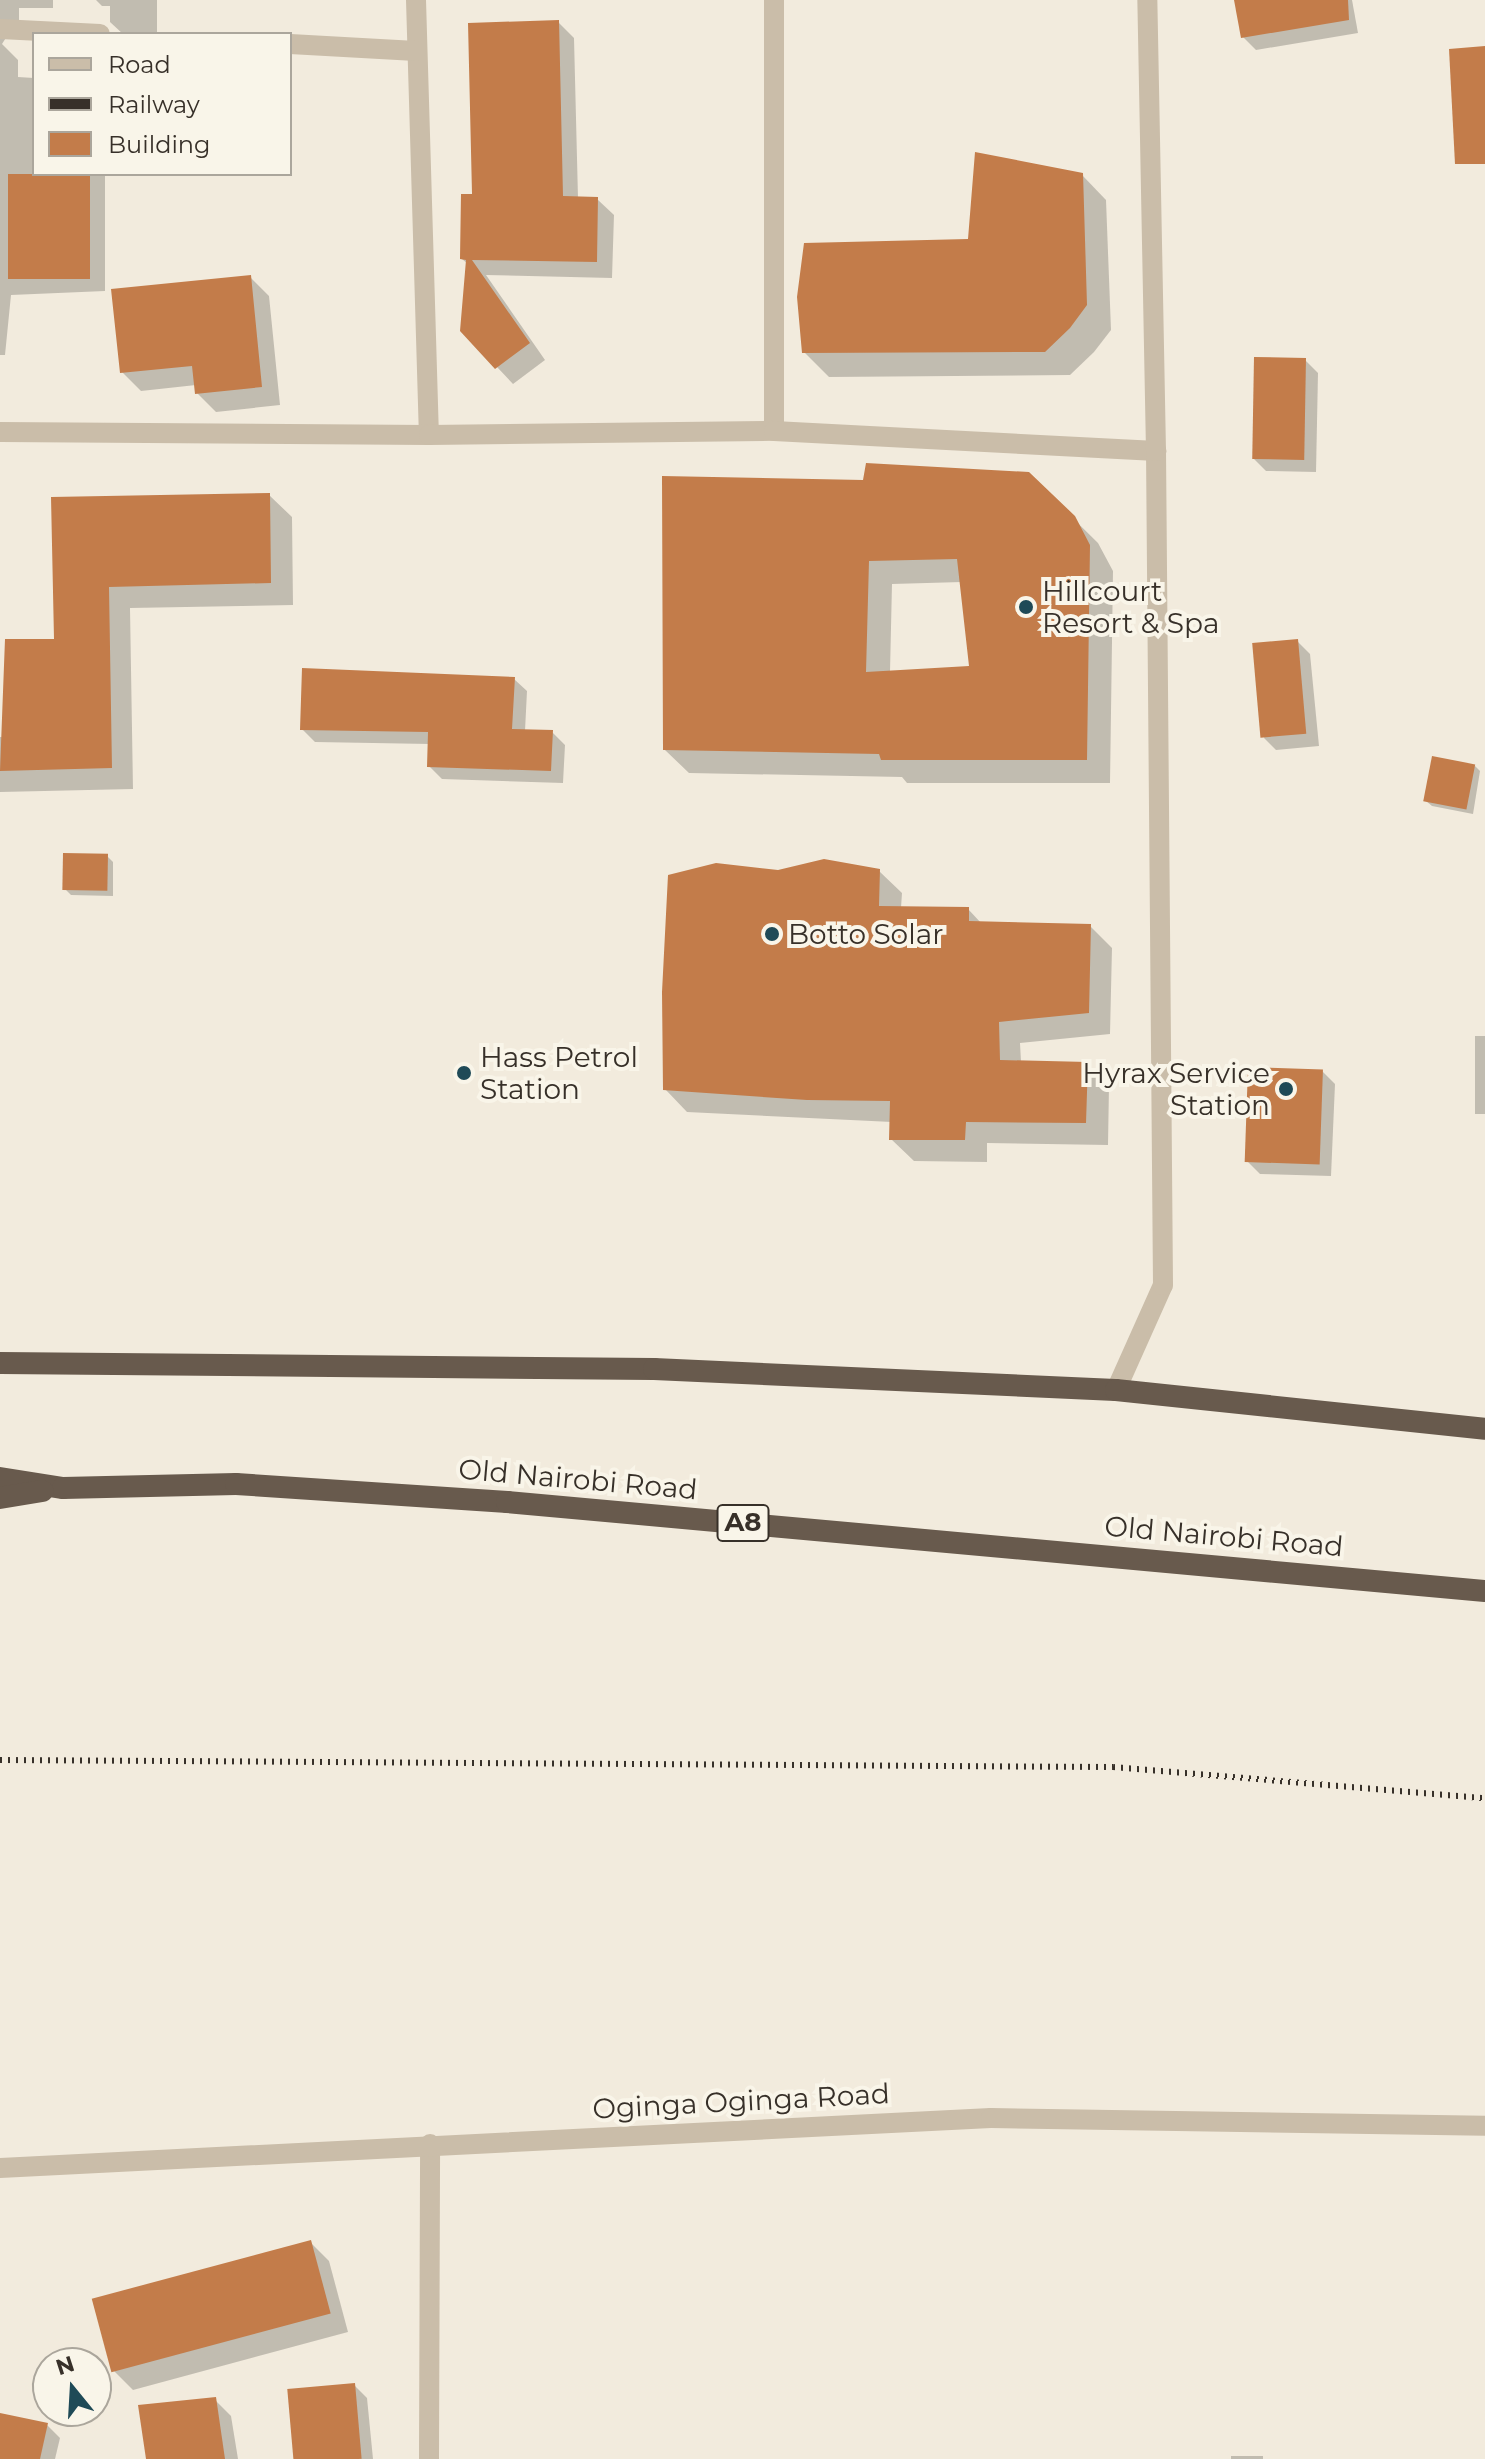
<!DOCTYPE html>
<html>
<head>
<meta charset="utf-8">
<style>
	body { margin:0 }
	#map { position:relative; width:1485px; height:2459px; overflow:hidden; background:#f2ebdd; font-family:Montserrat,sans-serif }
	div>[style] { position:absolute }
	.shadow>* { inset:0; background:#0003; transform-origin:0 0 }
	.building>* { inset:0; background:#c37c4a; transform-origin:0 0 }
	.minor>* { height:20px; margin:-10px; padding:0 10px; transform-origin:10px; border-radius:10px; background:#cabda9 }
	.tertiary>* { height:20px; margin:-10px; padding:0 10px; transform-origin:10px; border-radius:10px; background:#cabda9 }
	.trunk>* { height:22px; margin:-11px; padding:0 11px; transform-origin:11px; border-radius:11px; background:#685a4d }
	.rail>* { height:6px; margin-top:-3px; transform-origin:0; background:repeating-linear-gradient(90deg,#373029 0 2px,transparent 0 8px) }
	.dots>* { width:22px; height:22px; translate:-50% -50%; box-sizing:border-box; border:4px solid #f9f5e9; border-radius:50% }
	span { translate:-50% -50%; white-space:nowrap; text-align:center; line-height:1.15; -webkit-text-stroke:8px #f9f5e9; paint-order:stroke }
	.shield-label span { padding:2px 6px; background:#f9f5e9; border:2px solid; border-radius:6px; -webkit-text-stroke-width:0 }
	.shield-label { font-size:26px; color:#373029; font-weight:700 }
	.poi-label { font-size:28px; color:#373029 }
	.left { translate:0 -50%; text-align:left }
	.right { translate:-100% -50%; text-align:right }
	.street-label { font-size:28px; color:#373029 }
	.legend { position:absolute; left:32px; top:32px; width:260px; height:144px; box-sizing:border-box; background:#f9f5e9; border:2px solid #aba69c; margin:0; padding:10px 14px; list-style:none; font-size:24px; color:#373029 }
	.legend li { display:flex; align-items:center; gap:16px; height:40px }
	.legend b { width:40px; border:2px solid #aba69c }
	.north { position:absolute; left:32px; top:2347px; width:80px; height:80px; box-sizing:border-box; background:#f9f5e9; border:2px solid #aba69c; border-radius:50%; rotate:342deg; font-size:22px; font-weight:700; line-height:32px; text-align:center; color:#373029 }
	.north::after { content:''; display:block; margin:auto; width:28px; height:36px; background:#1f4a57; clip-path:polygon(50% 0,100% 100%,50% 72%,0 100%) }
</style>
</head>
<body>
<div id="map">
	<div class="shadow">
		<div style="clip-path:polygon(0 0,53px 0,53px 8px,19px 8px,19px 31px,9px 33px,2px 44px,18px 60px,18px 77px,34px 78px,34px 174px,105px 174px,105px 291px,11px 295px,5px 355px,0 355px)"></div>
		<div style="clip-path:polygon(96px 0,157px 0,157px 33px,123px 34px,110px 22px,110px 6px,102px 6px)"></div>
		<div style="clip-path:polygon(1236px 0,1352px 0,1358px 33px,1256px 50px,1243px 37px)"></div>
		<div style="clip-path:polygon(558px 22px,574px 38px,578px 198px,597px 199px,614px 215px,612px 278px,486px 275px,545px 360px,513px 384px,497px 367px,468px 264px,462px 259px,474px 196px)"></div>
		<div style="clip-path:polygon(1082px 175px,1106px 200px,1111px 330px,1094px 352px,1070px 375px,829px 377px,804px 352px,970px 241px)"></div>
		<div style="clip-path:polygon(250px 277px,269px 296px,280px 405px,216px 412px,197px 393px,196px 385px,141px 391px,122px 372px)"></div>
		<div style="clip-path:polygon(1305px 360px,1318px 373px,1316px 472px,1266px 471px,1253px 458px)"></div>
		<div style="clip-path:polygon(evenodd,1028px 474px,1098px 543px,1113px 571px,1110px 783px,907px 783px,902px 777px,689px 773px,665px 750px,864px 482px,1028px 474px,962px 582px,971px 668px,890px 672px,892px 584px,962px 582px)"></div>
		<div style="clip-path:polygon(269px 495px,292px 517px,293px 605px,130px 608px,133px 789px,0 792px,0 737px,6px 737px,56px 641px,53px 499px)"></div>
		<div style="clip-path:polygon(1297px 641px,1310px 654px,1319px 746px,1276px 750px,1264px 738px)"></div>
		<div style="clip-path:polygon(514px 679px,527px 691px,525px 731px,552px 732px,565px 745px,563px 783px,442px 779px,429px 766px,430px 744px,315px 742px,302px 729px)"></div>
		<div style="clip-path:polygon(1475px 766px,1480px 771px,1473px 814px,1432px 806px,1426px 801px)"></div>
		<div style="clip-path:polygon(107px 856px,113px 862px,113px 896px,71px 895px,65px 889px)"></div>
		<div style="clip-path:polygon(879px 871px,902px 893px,901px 908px,968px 909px,982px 924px,1090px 926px,1112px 948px,1110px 1034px,1020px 1043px,1021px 1062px,1087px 1064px,1109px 1086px,1108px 1145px,987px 1143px,987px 1162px,914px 1161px,891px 1139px,892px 1122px,687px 1112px,665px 1089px,778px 872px)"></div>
		<div style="left:1475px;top:1036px;width:10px;height:78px"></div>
		<div style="clip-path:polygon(1322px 1071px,1335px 1084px,1331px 1176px,1260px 1174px,1247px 1161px)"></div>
		<div style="clip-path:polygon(310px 2242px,329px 2261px,348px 2332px,133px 2390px,114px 2371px)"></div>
		<div style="clip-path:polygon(354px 2385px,367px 2398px,373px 2459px,295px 2459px)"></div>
		<div style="clip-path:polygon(215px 2400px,231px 2416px,238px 2459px,148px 2459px)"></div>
		<div style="clip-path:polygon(0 2418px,47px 2425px,60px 2438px,55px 2459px,0 2459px)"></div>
		<div style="left:1231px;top:2456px;width:32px;height:3px"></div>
	</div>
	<div class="building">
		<div style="clip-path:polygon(1234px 0,1348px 0,1349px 20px,1241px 38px)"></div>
		<div style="clip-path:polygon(559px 20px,563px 196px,598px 197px,597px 262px,472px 260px,530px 343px,495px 369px,460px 331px,466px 260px,460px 259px,461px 194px,472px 194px,468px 23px)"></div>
		<div style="clip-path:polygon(1485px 46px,1485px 164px,1455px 164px,1449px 49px)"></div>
		<div style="clip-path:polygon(975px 152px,1083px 173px,1087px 305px,1070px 328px,1045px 352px,802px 353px,797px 297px,804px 243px,968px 239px)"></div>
		<div style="left:8px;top:174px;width:82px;height:105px"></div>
		<div style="clip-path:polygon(251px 275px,262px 387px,195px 394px,192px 366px,120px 373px,111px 289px)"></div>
		<div style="left:1254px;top:357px;width:52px;height:102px;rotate:1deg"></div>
		<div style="clip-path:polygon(evenodd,866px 463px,1029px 472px,1075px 516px,1090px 545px,1087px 760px,881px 760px,879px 754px,663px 750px,662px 476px,863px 480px,866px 463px,957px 559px,969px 666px,866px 672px,869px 561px,957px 559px)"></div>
		<div style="clip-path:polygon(270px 493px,271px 583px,109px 587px,112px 768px,0 771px,5px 639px,54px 639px,51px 497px)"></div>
		<div style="left:1298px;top:639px;width:95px;height:46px;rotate:85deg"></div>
		<div style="clip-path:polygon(302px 668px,515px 677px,512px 729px,553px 730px,551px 771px,427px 767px,428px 732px,300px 730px)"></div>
		<div style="left:1432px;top:756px;width:44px;height:46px;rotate:11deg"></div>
		<div style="left:63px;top:853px;width:45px;height:37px;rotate:1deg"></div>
		<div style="clip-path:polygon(824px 859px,880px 869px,879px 906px,969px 907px,969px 921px,1091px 924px,1089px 1013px,999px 1022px,1000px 1060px,1088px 1062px,1086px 1123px,966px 1122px,965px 1140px,889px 1140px,890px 1101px,807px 1100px,663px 1090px,662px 992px,668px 875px,716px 863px,778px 870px)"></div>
		<div style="left:1248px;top:1067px;width:75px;height:95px;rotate:2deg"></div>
		<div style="left:311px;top:2240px;width:76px;height:227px;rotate:75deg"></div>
		<div style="left:355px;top:2383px;width:76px;height:68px;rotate:85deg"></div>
		<div style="clip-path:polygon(216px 2397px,225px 2459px,146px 2459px,138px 2405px)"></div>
		<div style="clip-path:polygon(0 2413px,48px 2423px,40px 2459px,0 2459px)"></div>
	</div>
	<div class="minor">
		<div style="left:416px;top:0;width:435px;rotate:88.3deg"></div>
		<div style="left:0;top:29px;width:100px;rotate:2.9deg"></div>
		<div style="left:290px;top:44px;width:126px;rotate:3.2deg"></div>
		<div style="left:774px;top:431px;width:431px;rotate:-90deg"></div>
		<div style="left:0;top:432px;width:429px;rotate:0.4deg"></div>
		<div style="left:429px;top:435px;width:345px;rotate:-0.7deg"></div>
		<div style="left:774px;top:431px;width:383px;rotate:3deg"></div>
		<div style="left:1116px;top:1390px;width:115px;rotate:-65.9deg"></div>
		<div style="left:1163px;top:1285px;width:834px;rotate:-90.48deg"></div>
		<div style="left:1156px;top:451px;width:451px;rotate:-91.1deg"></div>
		<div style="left:429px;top:2459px;width:315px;rotate:-89.8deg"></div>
	</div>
	<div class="tertiary">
		<div style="left:0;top:2168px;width:992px;rotate:-2.89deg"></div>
		<div style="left:991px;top:2118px;width:494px;rotate:0.9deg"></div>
	</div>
	<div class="trunk">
		<div style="left:0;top:1363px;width:654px;rotate:0.53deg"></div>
		<div style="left:654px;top:1369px;width:462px;rotate:2.6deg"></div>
		<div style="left:1116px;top:1390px;width:371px;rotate:6deg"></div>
		<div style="left:0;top:1478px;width:64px;rotate:9deg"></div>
		<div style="left:63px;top:1488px;width:173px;rotate:-1.3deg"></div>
		<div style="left:236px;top:1484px;width:272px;rotate:3.8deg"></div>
		<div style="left:507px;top:1502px;width:982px;rotate:5.2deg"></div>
		<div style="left:0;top:1498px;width:43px;rotate:-9.5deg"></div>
	</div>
	<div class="rail">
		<div style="left:0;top:1760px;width:1113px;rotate:0.36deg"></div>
		<div style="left:1113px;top:1767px;width:373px;rotate:4.8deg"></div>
	</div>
	<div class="dots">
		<div style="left:1026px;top:607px;background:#1f4a57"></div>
		<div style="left:772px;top:934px;background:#1f4a57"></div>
		<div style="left:464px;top:1073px;background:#1f4a57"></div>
		<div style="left:1286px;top:1089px;background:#1f4a57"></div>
	</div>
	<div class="shield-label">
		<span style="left:743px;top:1523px">A8</span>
	</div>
	<div class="poi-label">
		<span class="left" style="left:1042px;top:607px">Hillcourt<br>Resort &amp; Spa</span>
		<span class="left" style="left:788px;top:934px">Botto Solar</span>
		<span class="left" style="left:480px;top:1073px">Hass Petrol<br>Station</span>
		<span class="right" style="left:1270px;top:1089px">Hyrax Service<br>Station</span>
	</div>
	<div class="street-label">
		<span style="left:578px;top:1479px;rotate:5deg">Old Nairobi Road</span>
		<span style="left:1224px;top:1536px;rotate:5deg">Old Nairobi Road</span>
		<span style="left:741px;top:2101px;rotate:-3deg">Oginga Oginga Road</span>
	</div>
	<ul class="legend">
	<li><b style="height:10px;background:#cabda9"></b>Road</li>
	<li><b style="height:10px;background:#373029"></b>Railway</li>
	<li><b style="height:22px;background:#c37c4a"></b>Building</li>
	</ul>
	<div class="north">N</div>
</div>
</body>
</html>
